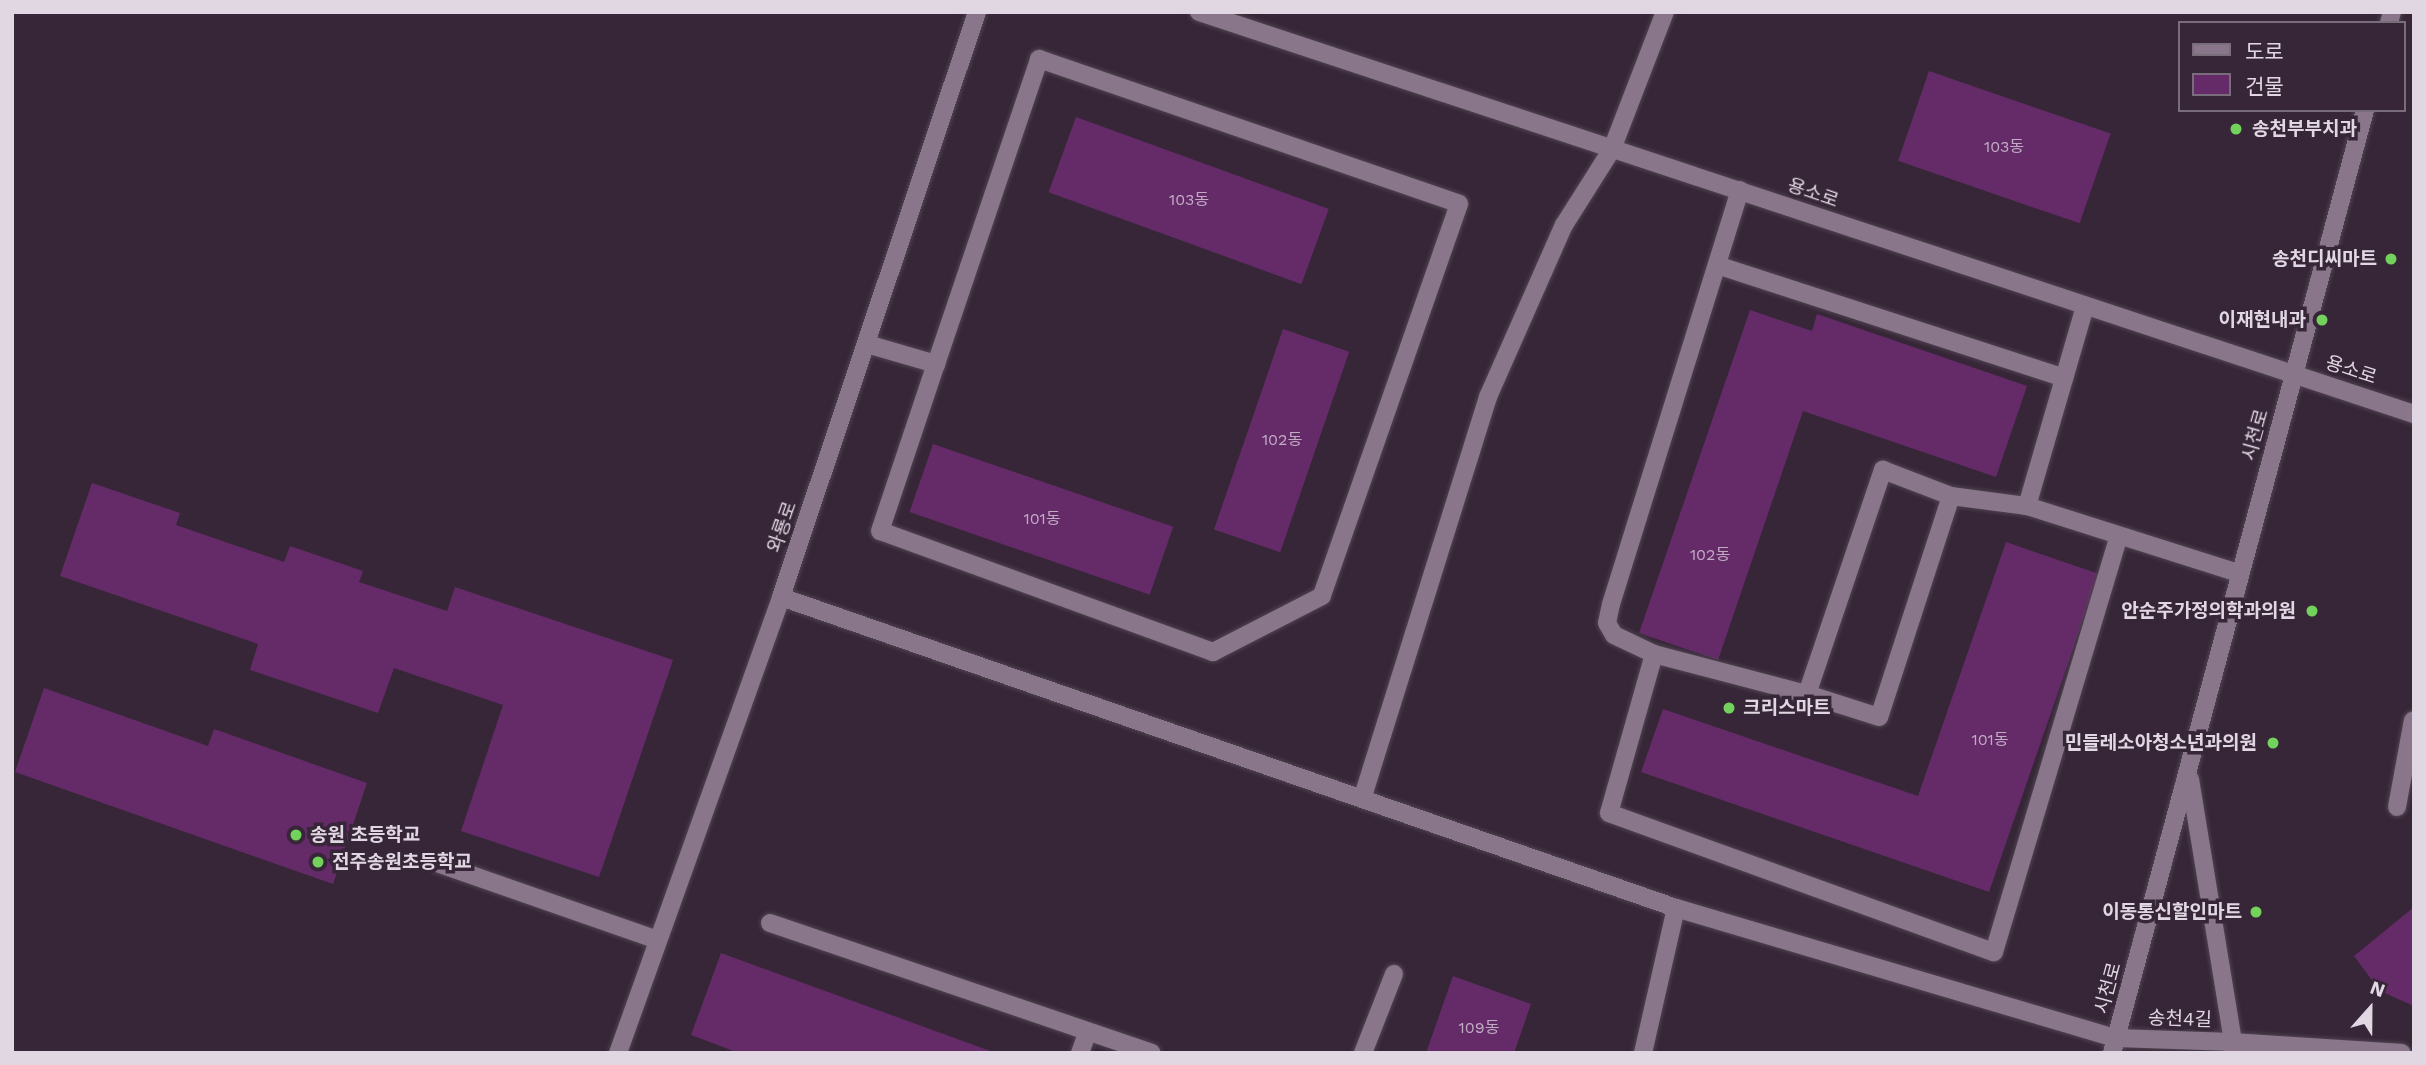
<!DOCTYPE html>
<html>
<head>
<meta charset="utf-8">
<style>
	body { margin:0 }
	#map { position:relative; width:2426px; height:1065px; overflow:hidden; background:#362637; font-family:"Work Sans","Noto Sans KR",sans-serif }
	div>[style] { position:absolute }
	.building>* { inset:0; background:#652b69; transform-origin:0 0 }
	.roads { filter:drop-shadow(0 0 2px #504351) drop-shadow(0 0 2px #504351) }
	.service>* { height:18px; margin:-9px; padding:0 9px; transform-origin:9px; border-radius:9px; background:#8a768a }
	.minor>* { height:18px; margin:-9px; padding:0 9px; transform-origin:9px; border-radius:9px; background:#8a768a }
	.dots>* { width:19px; height:19px; translate:-50% -50%; box-sizing:border-box; border:4px solid #362637; border-radius:50% }
	span { translate:-50% -50%; white-space:nowrap; text-align:center; line-height:1.15; -webkit-text-stroke:7px #362637; paint-order:stroke }
	.number-label { font-size:16px; color:#c2acc4 }
	.number-label span { -webkit-text-stroke-width:0 }
	.poi-label { font-size:19px; color:#e1d7e2; font-weight:700 }
	.left { translate:0 -50%; text-align:left }
	.right { translate:-100% -50%; text-align:right }
	.street-label { font-size:19px; color:#e1d7e2 }
	.frame { position:absolute; inset:0; border:14px solid #e1d7e2; pointer-events:none }
	.legend { position:absolute; left:2178px; top:21px; width:228px; height:91px; box-sizing:border-box; background:#362637; border:2px solid #7a6d7b; margin:0; padding:9px 12px; list-style:none; font-size:21px; color:#e1d7e2 }
	.legend li { display:flex; align-items:center; gap:14px; height:35px }
	.legend b { width:35px; border:2px solid #7a6d7b }
	.north { position:absolute; left:2335px; top:974px; width:70px; height:70px; -webkit-text-stroke:5px #362637; paint-order:stroke; rotate:21deg; font-size:19px; font-weight:700; line-height:28px; text-align:center; color:#e1d7e2 }
	.north::after { content:''; display:block; margin:auto; width:24px; height:32px; background:#e1d7e2; clip-path:polygon(50% 0,100% 100%,50% 72%,0 100%) }
</style>
</head>
<body>
<div id="map">
	<div class="building">
		<div style="left:1929px;top:71px;width:192px;height:95px;rotate:19deg"></div>
		<div style="left:1076px;top:117px;width:269px;height:80px;rotate:20deg"></div>
		<div style="clip-path:polygon(1750px 310px,1812px 331px,1817px 314px,2027px 386px,1996px 477px,1803px 411px,1718px 660px,1639px 633px)"></div>
		<div style="left:1283px;top:329px;width:70px;height:212px;rotate:19deg"></div>
		<div style="left:933px;top:444px;width:254px;height:72px;rotate:19deg"></div>
		<div style="clip-path:polygon(92px 483px,180px 513px,176px 525px,284px 562px,290px 546px,363px 571px,359px 582px,447px 611px,455px 587px,673px 660px,599px 877px,461px 831px,503px 705px,394px 668px,378px 713px,250px 670px,258px 644px,60px 576px)"></div>
		<div style="clip-path:polygon(2006px 542px,2099px 574px,1989px 892px,1641px 772px,1663px 709px,1918px 796px)"></div>
		<div style="clip-path:polygon(44px 688px,208px 746px,214px 729px,367px 783px,333px 884px,15px 772px)"></div>
		<div style="clip-path:polygon(2414px 907px,2414px 1006px,2380px 991px,2354px 956px)"></div>
		<div style="clip-path:polygon(721px 953px,993px 1052px,993px 1053px,739px 1053px,691px 1035px)"></div>
		<div style="clip-path:polygon(1453px 976px,1531px 1004px,1514px 1053px,1426px 1053px)"></div>
	</div>
	<div class="roads">
		<div class="service">
			<div style="left:1740px;top:190px;width:434px;rotate:107.3deg"></div>
			<div style="left:1611px;top:604px;width:19px;rotate:102deg"></div>
			<div style="left:1607px;top:623px;width:14px;rotate:60deg"></div>
			<div style="left:1614px;top:635px;width:44px;rotate:25.4deg"></div>
			<div style="left:1654px;top:654px;width:165px;rotate:105.8deg"></div>
			<div style="left:1609px;top:813px;width:409px;rotate:19.9deg"></div>
			<div style="left:1994px;top:952px;width:434px;rotate:-73.3deg"></div>
			<div style="left:1717px;top:265px;width:365px;rotate:18deg"></div>
			<div style="left:867px;top:344px;width:72px;rotate:16.2deg"></div>
			<div style="left:936px;top:364px;width:322px;rotate:-71.3deg"></div>
			<div style="left:1039px;top:59px;width:444px;rotate:19deg"></div>
			<div style="left:1459px;top:204px;width:415px;rotate:109.3deg"></div>
			<div style="left:1322px;top:596px;width:123px;rotate:152.8deg"></div>
			<div style="left:1213px;top:652px;width:354px;rotate:-160deg"></div>
			<div style="left:880px;top:531px;width:176px;rotate:-71.5deg"></div>
			<div style="left:1951px;top:496px;width:232px;rotate:108deg"></div>
			<div style="left:1879px;top:717px;width:76px;rotate:-162.3deg"></div>
			<div style="left:1807px;top:694px;width:237px;rotate:-71.3deg"></div>
			<div style="left:1883px;top:470px;width:73px;rotate:20.9deg"></div>
			<div style="left:1951px;top:496px;width:77px;rotate:7.5deg"></div>
			<div style="left:2027px;top:506px;width:221px;rotate:17.6deg"></div>
			<div style="left:2027px;top:506px;width:208px;rotate:-73.8deg"></div>
			<div style="left:1654px;top:654px;width:158px;rotate:14.7deg"></div>
			<div style="left:434px;top:862px;width:237px;rotate:19.2deg"></div>
			<div style="left:770px;top:923px;width:403px;rotate:18.8deg"></div>
			<div style="left:1080px;top:1053px;width:23px;rotate:-70deg"></div>
			<div style="left:1363px;top:1053px;width:85px;rotate:-68.6deg"></div>
		</div>
		<div class="minor">
			<div style="left:1199px;top:12px;width:1280px;rotate:18.31deg"></div>
			<div style="left:2389px;top:23px;width:11px;rotate:-75deg"></div>
			<div style="left:781px;top:597px;width:947px;rotate:19.16deg"></div>
			<div style="left:1676px;top:908px;width:459px;rotate:16.5deg"></div>
			<div style="left:2116px;top:1038px;width:117px;rotate:2deg"></div>
			<div style="left:2233px;top:1042px;width:11px;rotate:90deg"></div>
			<div style="left:2190px;top:779px;width:266px;rotate:80.7deg"></div>
			<div style="left:2233px;top:1042px;width:169px;rotate:3.7deg"></div>
			<div style="left:1363px;top:796px;width:418px;rotate:-72.6deg"></div>
			<div style="left:1488px;top:397px;width:188px;rotate:-66.2deg"></div>
			<div style="left:1564px;top:225px;width:90px;rotate:-57.7deg"></div>
			<div style="left:1612px;top:149px;width:147px;rotate:-68.9deg"></div>
			<div style="left:2397px;top:807px;width:88px;rotate:-79.6deg"></div>
			<div style="left:618px;top:1053px;width:484px;rotate:-70.3deg"></div>
			<div style="left:781px;top:597px;width:617px;rotate:-71.48deg"></div>
			<div style="left:1643px;top:1053px;width:149px;rotate:-77.2deg"></div>
			<div style="left:2112px;top:1053px;width:976px;rotate:-74.98deg"></div>
		</div>
	</div>
	<div class="dots">
		<div style="left:2236px;top:129px;background:#73d25c"></div>
		<div style="left:2391px;top:259px;background:#73d25c"></div>
		<div style="left:2322px;top:320px;background:#73d25c"></div>
		<div style="left:2312px;top:611px;background:#73d25c"></div>
		<div style="left:1729px;top:708px;background:#73d25c"></div>
		<div style="left:2273px;top:743px;background:#73d25c"></div>
		<div style="left:296px;top:835px;background:#73d25c"></div>
		<div style="left:318px;top:862px;background:#73d25c"></div>
		<div style="left:2256px;top:912px;background:#73d25c"></div>
	</div>
	<div class="number-label">
		<span style="left:2004px;top:147px">103동</span>
		<span style="left:1189px;top:200px">103동</span>
		<span style="left:1282px;top:440px">102동</span>
		<span style="left:1042px;top:519px">101동</span>
		<span style="left:1710px;top:555px">102동</span>
		<span style="left:1990px;top:740px">101동</span>
		<span style="left:1479px;top:1028px">109동</span>
	</div>
	<div class="poi-label">
		<span class="left" style="left:2252px;top:129px">송천부부치과</span>
		<span class="right" style="left:2377px;top:259px">송천디씨마트</span>
		<span class="right" style="left:2306px;top:320px">이재현내과</span>
		<span class="right" style="left:2296px;top:611px">안순주가정의학과의원</span>
		<span class="left" style="left:1743px;top:708px">크리스마트</span>
		<span class="right" style="left:2257px;top:743px">민들레소아청소년과의원</span>
		<span class="left" style="left:310px;top:835px">송원 초등학교</span>
		<span class="left" style="left:332px;top:862px">전주송원초등학교</span>
		<span class="right" style="left:2242px;top:912px">이동통신할인마트</span>
	</div>
	<div class="street-label">
		<span style="left:1813px;top:193px;rotate:19deg">용소로</span>
		<span style="left:2351px;top:370px;rotate:18deg">용소로</span>
		<span style="left:2255px;top:435px;rotate:-74deg">시천로</span>
		<span style="left:782px;top:527px;rotate:-71deg">와룡로</span>
		<span style="left:2108px;top:988px;rotate:-75deg">시천로</span>
		<span style="left:2180px;top:1019px;rotate:2deg">송천4길</span>
	</div>
	<div class="frame"></div>
	<ul class="legend">
	<li><b style="height:9px;background:#8a768a"></b>도로</li>
	<li><b style="height:19px;background:#652b69"></b>건물</li>
	</ul>
	<div class="north">N</div>
</div>
</body>
</html>
